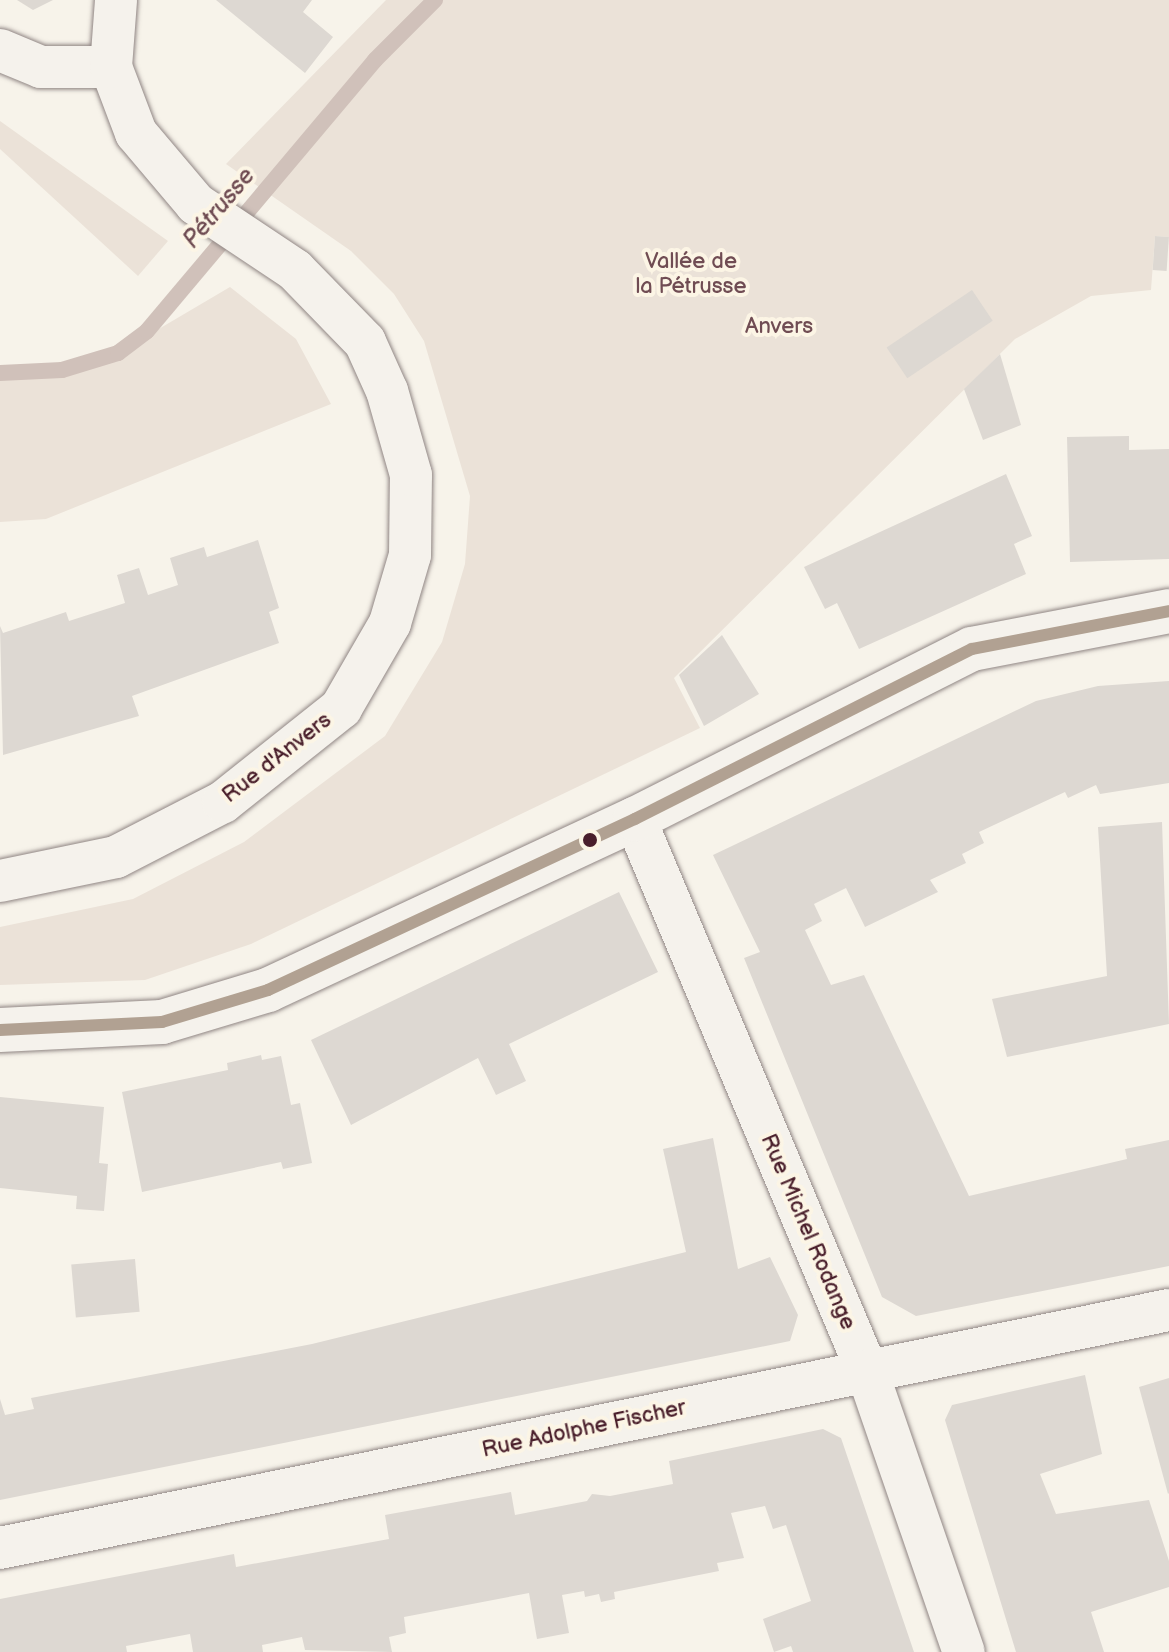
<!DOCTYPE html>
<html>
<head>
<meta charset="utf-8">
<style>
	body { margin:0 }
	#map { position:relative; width:1169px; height:1652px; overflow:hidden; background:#f7f3ea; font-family:"Balsamiq Sans",sans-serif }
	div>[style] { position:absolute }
	.green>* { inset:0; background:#ebe2d8 }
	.stream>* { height:16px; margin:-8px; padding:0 8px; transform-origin:8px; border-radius:8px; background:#d0c1ba }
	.building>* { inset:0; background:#ddd8d2; transform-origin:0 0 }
	.roads { filter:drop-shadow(0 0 2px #908684) drop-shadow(0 0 2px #908684) }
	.minor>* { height:42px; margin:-21px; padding:0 21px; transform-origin:21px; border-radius:21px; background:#f5f2ec }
	.secondary>* { height:44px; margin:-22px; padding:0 22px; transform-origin:22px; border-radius:22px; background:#f5f2ec }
	.bus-1>* { height:12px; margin:-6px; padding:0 6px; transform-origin:6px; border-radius:6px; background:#b1a192 }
	.dots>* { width:22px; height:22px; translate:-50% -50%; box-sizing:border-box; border:4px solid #fcf5e5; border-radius:50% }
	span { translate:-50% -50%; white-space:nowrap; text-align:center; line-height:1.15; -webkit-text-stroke:8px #fcf5e5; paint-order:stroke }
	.park-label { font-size:22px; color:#704c53 }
	.street-label { font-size:22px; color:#4a1f2b }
	.water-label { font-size:24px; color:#6d4950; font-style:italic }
</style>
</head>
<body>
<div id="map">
	<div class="green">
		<div style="clip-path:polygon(386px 0,1169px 0,1169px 237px,1155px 236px,1151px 290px,1091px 296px,1015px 339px,674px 678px,700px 728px,251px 944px,145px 980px,0 985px,0 927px,133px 899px,244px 842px,385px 736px,442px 642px,465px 564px,470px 496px,424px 341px,394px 294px,351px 251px,226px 164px)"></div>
		<div style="clip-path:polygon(0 121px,168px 241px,138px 276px,0 149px)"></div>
		<div style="clip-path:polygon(230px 287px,296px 339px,331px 404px,46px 519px,0 522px,0 373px,62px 370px,118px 353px)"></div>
	</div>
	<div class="stream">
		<div style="left:0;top:373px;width:62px;rotate:-2.8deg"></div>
		<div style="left:62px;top:370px;width:59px;rotate:-16.9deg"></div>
		<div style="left:118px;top:353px;width:36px;rotate:-37deg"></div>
		<div style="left:147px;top:331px;width:354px;rotate:-49.9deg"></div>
		<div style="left:375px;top:60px;width:85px;rotate:-45deg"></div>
	</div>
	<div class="building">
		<div style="clip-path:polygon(17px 0,53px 0,33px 10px)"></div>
		<div style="clip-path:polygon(216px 0,312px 0,303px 12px,333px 37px,305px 73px)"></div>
		<div style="left:1155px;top:236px;width:14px;height:34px;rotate:4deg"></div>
		<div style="left:972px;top:290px;width:37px;height:103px;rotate:56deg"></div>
		<div style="clip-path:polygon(1000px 354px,1021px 425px,983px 440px,964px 389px)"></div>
		<div style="clip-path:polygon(1129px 436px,1129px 450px,1169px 449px,1169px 559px,1070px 562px,1067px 437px)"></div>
		<div style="clip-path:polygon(1006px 474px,1032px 536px,1014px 544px,1026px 574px,859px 649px,837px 603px,825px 609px,804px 567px)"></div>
		<div style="clip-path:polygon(258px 540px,279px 608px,269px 612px,279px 643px,132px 696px,139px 716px,3px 755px,0 626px,3px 633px,66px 612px,69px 621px,125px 603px,117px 575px,139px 568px,148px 595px,178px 585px,170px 558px,204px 547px,207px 557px)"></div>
		<div style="clip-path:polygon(722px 635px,759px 694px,704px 726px,679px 675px)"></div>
		<div style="clip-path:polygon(1169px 681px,1169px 783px,1100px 794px,1096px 785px,1068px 798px,1065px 792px,979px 832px,984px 843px,962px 854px,966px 863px,930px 880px,938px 892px,865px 927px,846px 888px,814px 904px,822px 921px,805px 930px,831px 985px,864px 975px,969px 1196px,1127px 1159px,1125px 1149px,1169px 1140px,1169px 1266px,916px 1316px,882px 1297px,744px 958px,760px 952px,713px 855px,1036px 701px,1098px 686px)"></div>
		<div style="clip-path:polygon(1162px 822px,1169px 1024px,1007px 1057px,992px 999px,1107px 976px,1098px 827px)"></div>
		<div style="clip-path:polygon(619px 892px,658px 972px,509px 1044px,526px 1081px,496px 1095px,478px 1058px,351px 1125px,311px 1040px)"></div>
		<div style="clip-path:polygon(261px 1055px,262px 1060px,281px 1056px,291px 1105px,300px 1103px,312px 1163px,283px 1169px,281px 1162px,142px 1192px,122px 1092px,228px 1070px,227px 1063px)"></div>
		<div style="clip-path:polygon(0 1097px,104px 1107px,99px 1163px,108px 1164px,104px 1211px,76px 1209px,77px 1196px,0 1188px)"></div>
		<div style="clip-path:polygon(713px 1138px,738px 1269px,770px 1257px,798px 1315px,790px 1341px,0 1500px,0 1399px,5px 1415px,34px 1409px,31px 1398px,312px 1344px,686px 1252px,663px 1149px)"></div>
		<div style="left:135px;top:1259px;width:53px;height:64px;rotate:85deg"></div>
		<div style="clip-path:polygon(1085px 1375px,1102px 1454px,1040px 1474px,1056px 1514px,1149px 1500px,1169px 1561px,1169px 1587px,1091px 1612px,1104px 1652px,1016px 1652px,945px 1420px,952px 1405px)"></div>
		<div style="clip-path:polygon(1169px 1378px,1169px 1493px,1168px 1494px,1139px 1387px)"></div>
		<div style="clip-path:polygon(823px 1429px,841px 1438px,914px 1652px,793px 1652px,791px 1646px,774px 1652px,763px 1619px,811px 1601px,786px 1525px,773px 1529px,765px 1506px,731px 1513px,744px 1558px,717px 1563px,719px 1571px,614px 1592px,615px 1599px,601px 1602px,599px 1594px,585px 1597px,584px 1591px,562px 1595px,569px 1633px,537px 1639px,529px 1593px,404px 1617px,406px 1633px,389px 1637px,392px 1652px,305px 1650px,302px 1637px,262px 1645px,263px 1652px,193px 1652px,190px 1634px,126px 1646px,127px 1652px,0 1652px,0 1599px,234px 1554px,236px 1567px,389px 1539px,385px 1515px,511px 1492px,515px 1515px,587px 1501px,592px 1494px,610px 1496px,673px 1484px,669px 1461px)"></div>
	</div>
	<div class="roads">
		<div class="minor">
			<div style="left:0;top:50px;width:44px;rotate:22.5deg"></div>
			<div style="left:41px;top:67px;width:70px"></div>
			<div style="left:635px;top:819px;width:599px;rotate:67.2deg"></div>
			<div style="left:867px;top:1371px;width:297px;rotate:71deg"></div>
			<div style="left:0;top:881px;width:118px;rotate:-11.7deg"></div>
			<div style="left:116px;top:857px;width:120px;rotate:-27.2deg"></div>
			<div style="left:223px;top:802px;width:151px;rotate:-38.5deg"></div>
			<div style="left:341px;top:708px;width:98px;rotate:-60deg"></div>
			<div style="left:390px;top:623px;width:71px;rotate:-73.6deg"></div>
			<div style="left:410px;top:555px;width:80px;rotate:-89.3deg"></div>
			<div style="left:411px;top:475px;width:87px;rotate:-105.9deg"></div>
			<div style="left:387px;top:391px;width:54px;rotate:-114.2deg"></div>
			<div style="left:365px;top:342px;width:100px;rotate:-134.2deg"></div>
			<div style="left:295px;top:270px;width:119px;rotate:-146.3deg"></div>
			<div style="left:196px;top:204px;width:93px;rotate:-130.2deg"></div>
			<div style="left:136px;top:133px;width:71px;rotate:-110.7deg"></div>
			<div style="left:111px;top:67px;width:67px;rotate:-85.7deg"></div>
			<div style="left:0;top:1548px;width:1193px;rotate:-11.51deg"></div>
		</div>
		<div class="secondary">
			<div style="left:0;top:1030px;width:162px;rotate:-2.8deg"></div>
			<div style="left:162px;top:1022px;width:111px;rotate:-16.8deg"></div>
			<div style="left:268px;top:990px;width:405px;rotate:-25deg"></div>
			<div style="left:635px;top:819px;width:377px;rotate:-26.8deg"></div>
			<div style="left:972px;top:649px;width:201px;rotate:-10.9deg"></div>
		</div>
	</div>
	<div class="bus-1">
		<div style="left:0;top:1030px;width:162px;rotate:-2.8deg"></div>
		<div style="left:162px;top:1022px;width:111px;rotate:-16.8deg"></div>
		<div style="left:268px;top:990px;width:405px;rotate:-25deg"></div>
		<div style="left:635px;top:819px;width:377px;rotate:-26.8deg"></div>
		<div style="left:972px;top:649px;width:201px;rotate:-10.9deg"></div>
	</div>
	<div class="dots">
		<div style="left:590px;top:840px;background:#4a1f2b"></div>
	</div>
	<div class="park-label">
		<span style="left:691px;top:274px">Vallée de<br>la Pétrusse</span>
		<span style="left:779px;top:327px">Anvers</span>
	</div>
	<div class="street-label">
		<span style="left:277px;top:758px;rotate:-38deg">Rue d'Anvers</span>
		<span style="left:808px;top:1232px;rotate:67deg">Rue Michel Rodange</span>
		<span style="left:584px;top:1429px;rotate:-12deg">Rue Adolphe Fischer</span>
	</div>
	<div class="water-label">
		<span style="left:219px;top:208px;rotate:-50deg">Pétrusse</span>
	</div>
</div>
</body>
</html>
